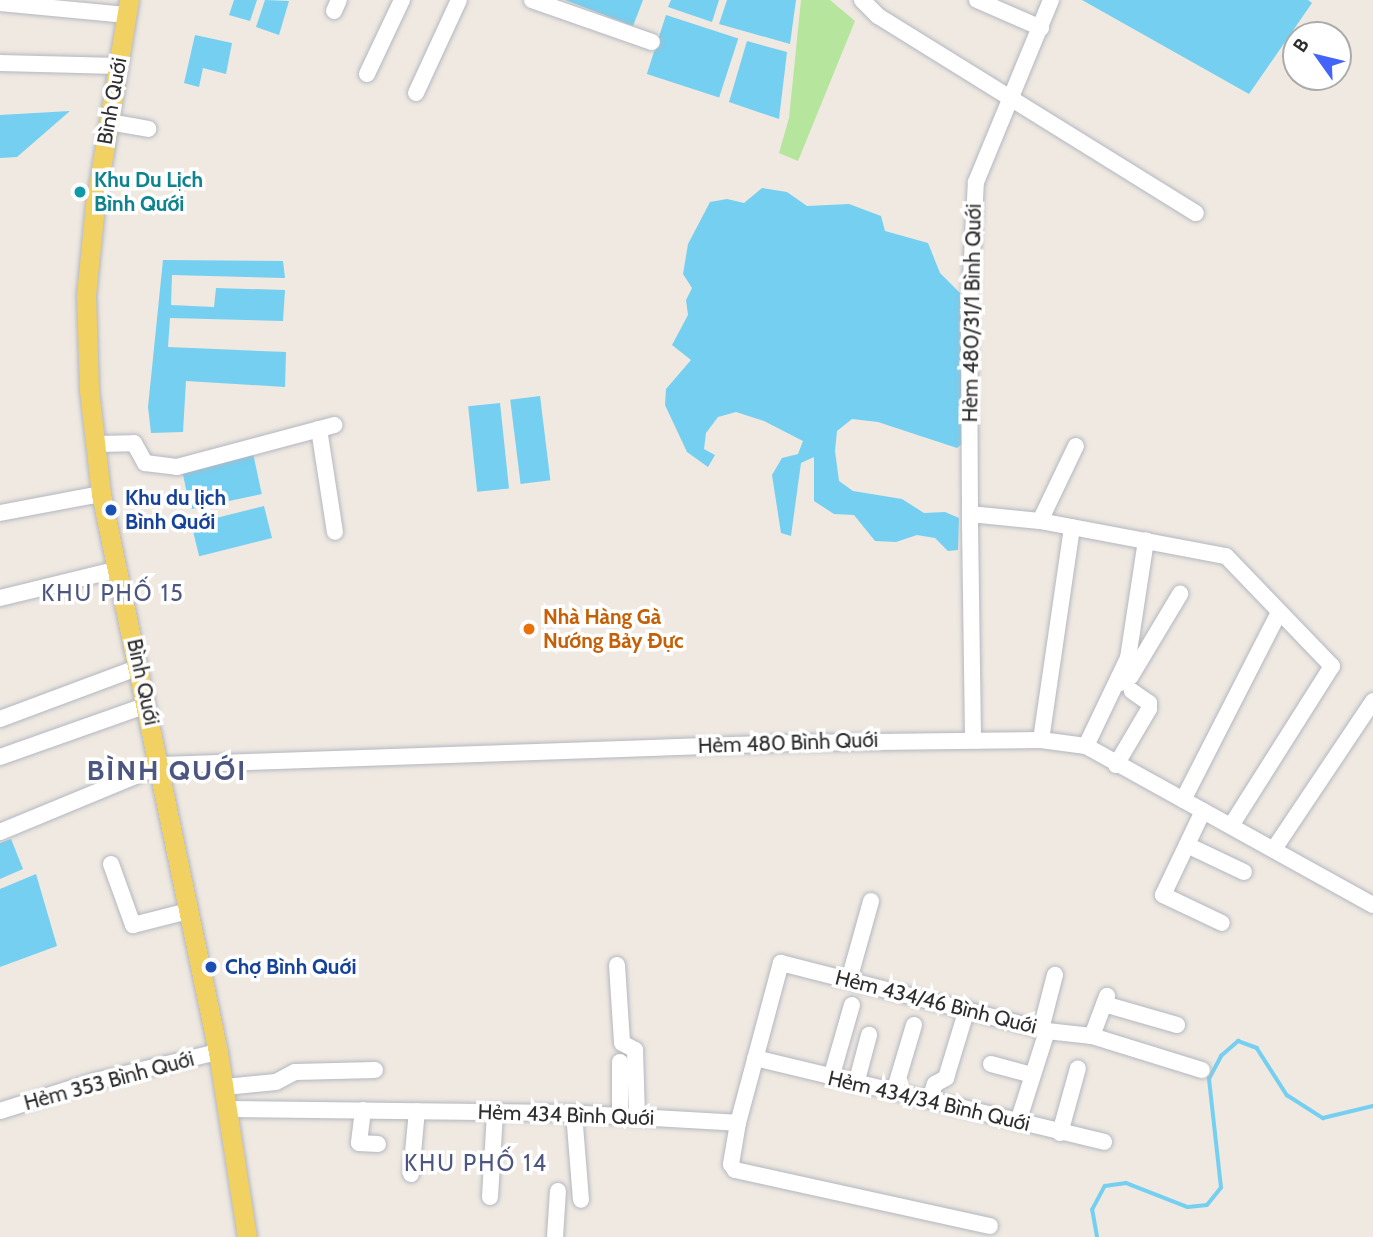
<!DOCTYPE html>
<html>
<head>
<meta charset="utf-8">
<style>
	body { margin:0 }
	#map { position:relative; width:1373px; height:1237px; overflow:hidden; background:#efe9e1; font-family:Cabin,sans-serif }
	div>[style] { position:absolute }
	.green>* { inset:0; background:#b6e59e }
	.water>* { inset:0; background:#75cff0; transform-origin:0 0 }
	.stream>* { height:3.5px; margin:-1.75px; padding:0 1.75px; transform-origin:1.75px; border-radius:1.75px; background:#75cff0 }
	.roads { filter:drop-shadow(0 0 2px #b4b7c1) drop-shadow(0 0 2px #b4b7c1) }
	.minor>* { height:16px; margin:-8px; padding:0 8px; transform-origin:8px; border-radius:8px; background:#fff }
	.major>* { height:19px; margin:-9.5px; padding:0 9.5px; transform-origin:9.5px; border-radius:9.5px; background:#f2d163 }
	.dots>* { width:19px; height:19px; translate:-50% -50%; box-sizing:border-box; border:4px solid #fff; border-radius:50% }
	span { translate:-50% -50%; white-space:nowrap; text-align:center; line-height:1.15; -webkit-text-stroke:7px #fff; paint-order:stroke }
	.street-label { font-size:21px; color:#2e2e2e }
	.culture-label { font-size:21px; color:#0d838f; font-weight:700 }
	.left { translate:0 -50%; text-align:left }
	.transit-label { font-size:21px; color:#164399; font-weight:700 }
	.food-label { font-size:21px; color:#c56008; font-weight:700 }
	.neighbourhood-label { font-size:23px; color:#4d5680; letter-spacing:2px }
	.district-label { font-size:28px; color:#4d5680; font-weight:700; letter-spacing:2px }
	.north { position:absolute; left:1282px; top:21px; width:70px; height:70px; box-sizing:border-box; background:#fff; border:2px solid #ababab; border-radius:50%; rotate:304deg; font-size:19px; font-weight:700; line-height:28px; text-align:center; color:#2e2e2e }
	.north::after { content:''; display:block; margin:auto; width:24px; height:32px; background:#4264fb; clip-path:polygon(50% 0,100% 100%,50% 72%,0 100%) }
</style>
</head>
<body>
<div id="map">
	<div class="green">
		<div style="clip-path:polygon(801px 0,830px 0,855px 21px,798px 161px,779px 153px,789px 118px)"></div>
	</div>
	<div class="water">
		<div style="clip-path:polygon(234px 0,257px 0,250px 21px,229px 15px)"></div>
		<div style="clip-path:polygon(265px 0,289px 1px,279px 35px,256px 27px)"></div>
		<div style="clip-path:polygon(565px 0,643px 0,633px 26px)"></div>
		<div style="clip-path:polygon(671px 0,719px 0,712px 22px,668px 7px)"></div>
		<div style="clip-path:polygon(727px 0,796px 0,790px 44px,719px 24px)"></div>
		<div style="clip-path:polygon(1082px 0,1308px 0,1312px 3px,1249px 94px)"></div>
		<div style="left:666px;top:15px;width:76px;height:62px;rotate:18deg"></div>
		<div style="clip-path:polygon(195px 35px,232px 43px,226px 74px,203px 68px,199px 87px,184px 83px)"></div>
		<div style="clip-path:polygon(747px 41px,787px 52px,779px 119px,729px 102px)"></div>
		<div style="clip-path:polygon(70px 111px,17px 157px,0 158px,0 115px)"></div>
		<div style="clip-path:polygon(762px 188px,787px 192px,807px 206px,849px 204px,881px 216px,885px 231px,928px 243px,940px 273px,960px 293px,962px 444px,957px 448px,878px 422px,852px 419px,837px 431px,835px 451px,839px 481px,853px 491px,902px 499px,924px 513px,945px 512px,959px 518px,958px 550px,948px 551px,935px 538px,917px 535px,896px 542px,875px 541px,854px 515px,834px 514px,814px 501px,814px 457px,801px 463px,791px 536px,781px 533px,772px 475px,782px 458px,798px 454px,803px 441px,764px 421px,736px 412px,718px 417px,706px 433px,704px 449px,715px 455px,708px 467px,687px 452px,665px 405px,666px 389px,691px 360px,672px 345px,688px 315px,686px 300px,692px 288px,683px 274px,688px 244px,710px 202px,727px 199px,744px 203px)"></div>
		<div style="clip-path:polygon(163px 260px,283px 261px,285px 278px,172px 275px,171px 305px,214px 307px,216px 288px,285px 290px,283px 321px,170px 318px,168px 347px,286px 352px,285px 387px,186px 381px,183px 432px,151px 433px,148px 407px)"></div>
		<div style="left:540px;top:396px;width:85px;height:30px;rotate:83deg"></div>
		<div style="left:500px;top:403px;width:86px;height:32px;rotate:84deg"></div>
		<div style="left:253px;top:453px;width:42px;height:73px;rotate:78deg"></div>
		<div style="left:264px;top:506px;width:33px;height:75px;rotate:76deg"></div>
		<div style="clip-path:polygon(11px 839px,23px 869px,0 879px,0 843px)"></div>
		<div style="clip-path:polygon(36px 874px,57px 946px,0 967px,0 889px)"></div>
	</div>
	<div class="stream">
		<div style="left:1097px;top:1237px;width:27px;rotate:-100deg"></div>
		<div style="left:1092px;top:1210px;width:27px;rotate:-62deg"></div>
		<div style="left:1105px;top:1186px;width:21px;rotate:-8deg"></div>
		<div style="left:1126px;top:1183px;width:66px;rotate:21.2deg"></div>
		<div style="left:1188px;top:1207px;width:19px;rotate:-6deg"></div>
		<div style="left:1207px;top:1205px;width:22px;rotate:-51deg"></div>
		<div style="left:1221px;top:1188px;width:110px;rotate:-96.3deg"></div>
		<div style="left:1209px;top:1079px;width:26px;rotate:-62deg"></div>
		<div style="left:1221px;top:1056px;width:23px;rotate:-41deg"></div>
		<div style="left:1238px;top:1041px;width:20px;rotate:20deg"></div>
		<div style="left:1257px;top:1048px;width:56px;rotate:57.4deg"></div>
		<div style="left:1287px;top:1095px;width:43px;rotate:32.6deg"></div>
		<div style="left:1323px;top:1118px;width:51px;rotate:-13.5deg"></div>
	</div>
	<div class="roads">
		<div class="minor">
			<div style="left:532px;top:0;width:127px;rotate:19.3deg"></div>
			<div style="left:862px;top:0;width:23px;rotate:45deg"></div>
			<div style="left:878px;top:16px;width:374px;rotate:31.8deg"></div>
			<div style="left:977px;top:0;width:70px;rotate:23.6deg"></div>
			<div style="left:0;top:3px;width:127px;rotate:5.4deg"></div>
			<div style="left:334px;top:11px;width:12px;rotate:-66deg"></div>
			<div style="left:0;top:63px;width:119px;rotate:1.4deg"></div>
			<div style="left:367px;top:74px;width:82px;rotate:-64.7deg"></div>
			<div style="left:416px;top:93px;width:102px;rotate:-65.2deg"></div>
			<div style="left:109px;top:122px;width:40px;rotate:10deg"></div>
			<div style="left:319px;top:429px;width:104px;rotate:81.2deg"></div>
			<div style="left:95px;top:444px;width:39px;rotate:-1deg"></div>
			<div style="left:134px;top:443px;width:23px;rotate:61deg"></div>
			<div style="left:145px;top:463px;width:32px;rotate:7deg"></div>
			<div style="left:177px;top:467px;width:163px;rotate:-14.9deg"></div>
			<div style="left:0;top:513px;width:103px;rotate:-10.7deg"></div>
			<div style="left:970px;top:514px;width:196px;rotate:-90.3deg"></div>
			<div style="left:969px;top:318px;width:136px;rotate:-87.1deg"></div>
			<div style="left:976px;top:182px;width:197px;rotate:-67.6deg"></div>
			<div style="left:1040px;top:521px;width:189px;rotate:10.7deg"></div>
			<div style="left:1226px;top:556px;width:153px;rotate:46.1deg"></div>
			<div style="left:1332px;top:666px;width:189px;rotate:122.3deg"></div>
			<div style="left:0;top:598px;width:122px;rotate:-13.7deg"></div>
			<div style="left:1121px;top:683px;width:12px;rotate:-35deg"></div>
			<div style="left:1131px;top:676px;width:96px;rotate:-59.1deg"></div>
			<div style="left:0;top:719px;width:148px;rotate:-20.5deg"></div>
			<div style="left:973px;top:738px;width:224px;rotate:-90.8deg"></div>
			<div style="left:970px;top:514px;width:70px;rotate:5.7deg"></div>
			<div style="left:1040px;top:521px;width:83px;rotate:-64.4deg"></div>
			<div style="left:1041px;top:740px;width:215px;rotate:-81.7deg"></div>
			<div style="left:1086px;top:746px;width:98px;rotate:-64.5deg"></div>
			<div style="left:1128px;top:658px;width:119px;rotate:-81.3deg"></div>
			<div style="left:0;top:757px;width:156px;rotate:-19.5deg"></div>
			<div style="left:1116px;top:765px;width:65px;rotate:-59.5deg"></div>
			<div style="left:1149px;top:709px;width:6px;rotate:-90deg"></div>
			<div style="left:1149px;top:703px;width:21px;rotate:-145deg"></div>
			<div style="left:1183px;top:800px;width:211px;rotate:-62.9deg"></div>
			<div style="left:1203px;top:811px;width:93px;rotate:115.5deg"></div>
			<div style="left:1163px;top:895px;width:65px;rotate:25.4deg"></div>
			<div style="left:0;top:832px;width:175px;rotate:-22.5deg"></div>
			<div style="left:162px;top:765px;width:631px;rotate:-2deg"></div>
			<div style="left:793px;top:743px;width:248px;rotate:-0.7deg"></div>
			<div style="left:1041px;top:740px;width:45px;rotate:7.6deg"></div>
			<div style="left:1086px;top:746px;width:328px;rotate:29deg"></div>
			<div style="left:1187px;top:845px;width:63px;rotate:25.3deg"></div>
			<div style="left:1274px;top:849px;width:178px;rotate:-56.2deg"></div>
			<div style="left:111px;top:864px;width:65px;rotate:70.2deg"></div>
			<div style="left:133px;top:925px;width:57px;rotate:-14.3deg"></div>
			<div style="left:617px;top:965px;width:78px;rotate:86.3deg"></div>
			<div style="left:622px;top:1043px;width:15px;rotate:28deg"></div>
			<div style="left:635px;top:1050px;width:67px;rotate:88.3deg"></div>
			<div style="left:849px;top:980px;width:82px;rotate:-74.4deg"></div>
			<div style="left:1104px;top:1004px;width:76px;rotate:16deg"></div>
			<div style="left:1041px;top:1029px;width:56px;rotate:-75.5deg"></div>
			<div style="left:1092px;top:1036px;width:43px;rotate:-69.4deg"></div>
			<div style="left:755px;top:1058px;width:359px;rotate:13.5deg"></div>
			<div style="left:620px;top:1062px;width:54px;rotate:90deg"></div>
			<div style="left:991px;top:1064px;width:42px;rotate:15deg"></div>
			<div style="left:831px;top:1078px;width:76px;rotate:-74deg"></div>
			<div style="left:856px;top:1084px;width:51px;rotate:-75.1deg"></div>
			<div style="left:225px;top:1087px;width:51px;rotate:-5.6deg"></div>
			<div style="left:276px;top:1082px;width:21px;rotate:-28deg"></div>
			<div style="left:295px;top:1072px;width:80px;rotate:-1.4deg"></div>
			<div style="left:894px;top:1092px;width:70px;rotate:-73.4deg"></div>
			<div style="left:930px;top:1099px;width:16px;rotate:-72deg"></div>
			<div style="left:935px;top:1084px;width:13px;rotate:-29deg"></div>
			<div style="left:946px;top:1078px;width:72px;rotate:-73.1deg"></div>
			<div style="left:229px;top:1109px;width:337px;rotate:0.7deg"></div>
			<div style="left:566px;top:1113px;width:172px;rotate:3.3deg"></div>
			<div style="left:738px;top:1123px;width:166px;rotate:-75deg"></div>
			<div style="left:781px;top:963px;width:275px;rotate:14.3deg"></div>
			<div style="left:1047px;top:1031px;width:45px;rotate:6.3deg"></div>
			<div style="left:1092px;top:1036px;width:115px;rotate:17.2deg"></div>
			<div style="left:363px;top:1110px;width:33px;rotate:97deg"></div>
			<div style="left:359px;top:1143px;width:19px;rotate:3deg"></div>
			<div style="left:0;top:1111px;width:100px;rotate:-17.5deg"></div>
			<div style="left:95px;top:1081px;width:126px;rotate:-13.3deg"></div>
			<div style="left:574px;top:1113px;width:87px;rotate:85.4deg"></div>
			<div style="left:1018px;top:1122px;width:96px;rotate:-72.3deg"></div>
			<div style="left:738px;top:1123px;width:42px;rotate:99.7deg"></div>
			<div style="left:731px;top:1164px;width:7px;rotate:56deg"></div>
			<div style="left:735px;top:1170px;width:261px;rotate:12.4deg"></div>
			<div style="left:1060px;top:1133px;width:67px;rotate:-74.5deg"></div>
			<div style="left:411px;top:1174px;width:63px;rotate:-84.6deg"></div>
			<div style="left:490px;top:1197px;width:85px;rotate:-86.6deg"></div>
			<div style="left:555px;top:1237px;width:46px;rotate:-86.3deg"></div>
		</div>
		<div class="major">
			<div style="left:129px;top:0;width:208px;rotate:99.4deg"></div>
			<div style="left:95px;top:205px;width:90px;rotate:95.7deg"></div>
			<div style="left:86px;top:295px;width:95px;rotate:88.2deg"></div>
			<div style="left:89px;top:390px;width:105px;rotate:83.4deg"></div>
			<div style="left:101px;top:494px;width:570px;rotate:78.16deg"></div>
			<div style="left:218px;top:1052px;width:187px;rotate:81.1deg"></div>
		</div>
	</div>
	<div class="dots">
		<div style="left:80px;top:192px;background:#0f9aa8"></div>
		<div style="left:111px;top:510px;background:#1a4fb4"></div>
		<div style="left:529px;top:629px;background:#e8710a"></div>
		<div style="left:211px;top:967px;background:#1a4fb4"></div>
	</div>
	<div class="street-label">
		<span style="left:112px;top:101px;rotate:-80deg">Bình Quới</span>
		<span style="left:972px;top:313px;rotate:-89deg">Hẻm 480/31/1 Bình Quới</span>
		<span style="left:143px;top:682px;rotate:78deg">Bình Quới</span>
		<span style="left:788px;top:743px;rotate:-2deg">Hẻm 480 Bình Quới</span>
		<span style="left:936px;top:1002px;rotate:14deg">Hẻm 434/46 Bình Quới</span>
		<span style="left:109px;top:1081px;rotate:-15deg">Hẻm 353 Bình Quới</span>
		<span style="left:929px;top:1101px;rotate:13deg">Hẻm 434/34 Bình Quới</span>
		<span style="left:566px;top:1115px;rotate:2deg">Hẻm 434 Bình Quới</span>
	</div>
	<div class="culture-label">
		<span class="left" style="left:94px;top:192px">Khu Du Lịch<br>Bình Qưới</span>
	</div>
	<div class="transit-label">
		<span class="left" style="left:125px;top:510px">Khu du lịch<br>Bình Quới</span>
		<span class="left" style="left:225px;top:967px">Chợ Bình Quới</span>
	</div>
	<div class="food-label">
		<span class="left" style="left:543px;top:629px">Nhà Hàng Gà<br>Nướng Bảy Đực</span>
	</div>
	<div class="neighbourhood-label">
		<span style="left:113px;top:593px">KHU PHỐ 15</span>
		<span style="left:476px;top:1163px">KHU PHỐ 14</span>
	</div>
	<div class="district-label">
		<span style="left:167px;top:770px">BÌNH QUỚI</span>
	</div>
	<div class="north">B</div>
</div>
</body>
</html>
